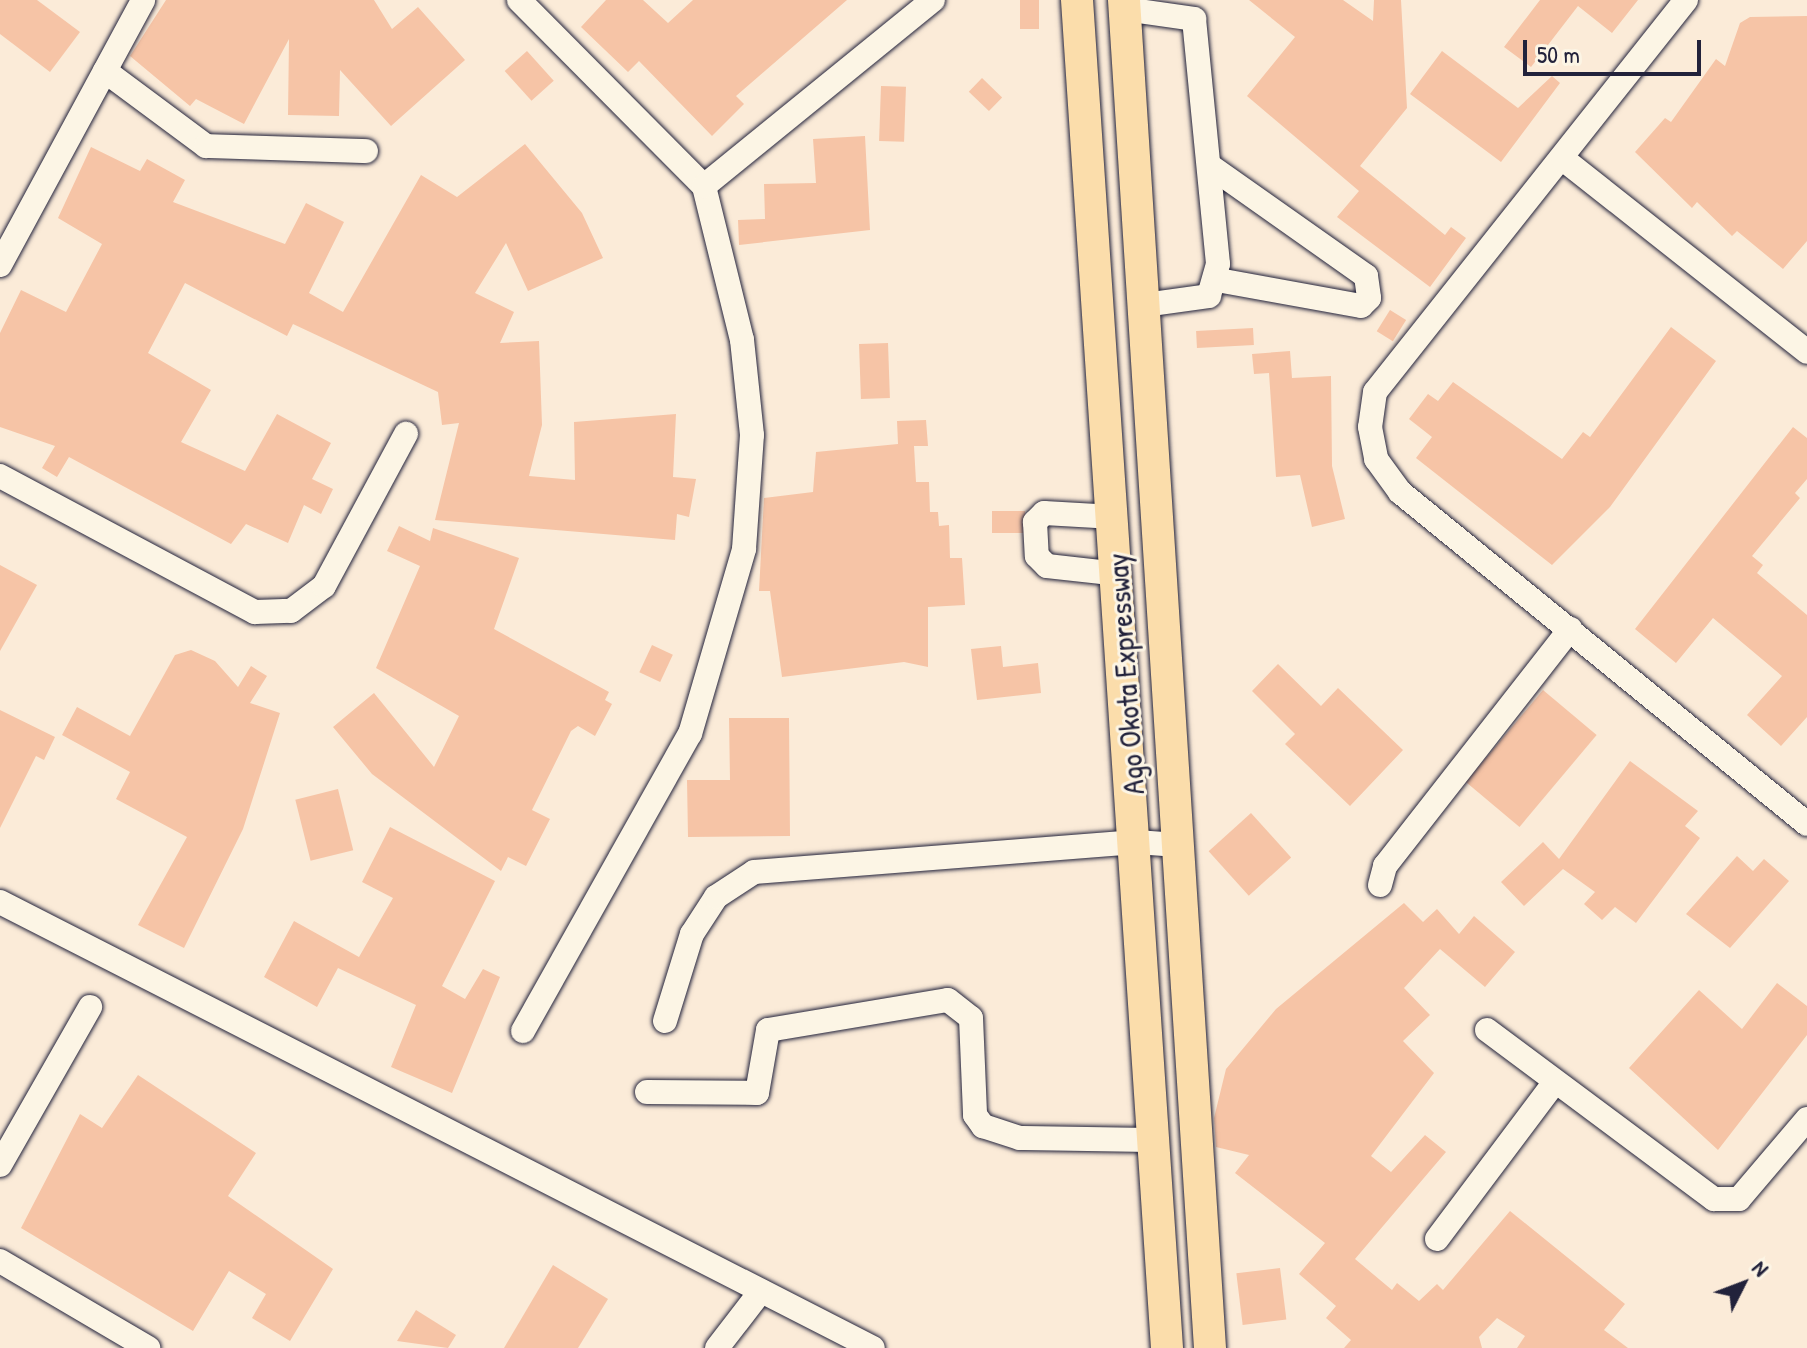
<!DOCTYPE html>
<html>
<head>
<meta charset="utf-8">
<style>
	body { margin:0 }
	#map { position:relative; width:1807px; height:1348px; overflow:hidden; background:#fbebd8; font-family:"Patrick Hand",sans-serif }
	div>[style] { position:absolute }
	.building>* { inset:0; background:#f6c4a6; transform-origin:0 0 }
	.roads { filter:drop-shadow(0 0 2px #22223b) drop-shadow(0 0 2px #22223b) }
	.minor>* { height:24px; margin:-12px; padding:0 12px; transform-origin:12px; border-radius:12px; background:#fcf5e5 }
	.major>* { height:32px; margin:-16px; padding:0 16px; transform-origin:16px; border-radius:16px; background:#fbddab }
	span { translate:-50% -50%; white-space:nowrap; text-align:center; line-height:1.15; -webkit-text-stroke:6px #fcf5e5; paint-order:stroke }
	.street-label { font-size:30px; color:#22223b }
	.north { position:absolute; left:1703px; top:1244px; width:80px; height:80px; -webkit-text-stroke:6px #fcf5e5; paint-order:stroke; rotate:48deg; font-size:22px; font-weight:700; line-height:32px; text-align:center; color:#22223b }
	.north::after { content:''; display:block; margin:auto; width:28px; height:36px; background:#22223b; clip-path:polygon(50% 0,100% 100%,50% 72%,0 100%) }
	.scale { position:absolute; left:1523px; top:40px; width:178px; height:36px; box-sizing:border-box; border:4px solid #22223b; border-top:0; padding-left:10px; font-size:24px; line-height:28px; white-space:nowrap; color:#22223b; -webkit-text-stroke:6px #fcf5e5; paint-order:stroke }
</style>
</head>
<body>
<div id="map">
	<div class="building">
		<div style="clip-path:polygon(0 0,37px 0,80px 32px,50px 72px,0 34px)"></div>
		<div style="clip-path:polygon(166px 0,374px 0,392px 29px,418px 7px,465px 60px,391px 126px,340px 70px,339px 116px,288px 115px,289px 39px,244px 124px,196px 99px,190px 106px,130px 56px)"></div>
		<div style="clip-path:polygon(606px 0,643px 0,668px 23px,693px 0,847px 0,736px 96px,744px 104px,712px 136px,639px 61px,628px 72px,581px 27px)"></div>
		<div style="left:1020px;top:0;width:19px;height:29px"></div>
		<div style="clip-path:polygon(1249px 0,1343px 0,1373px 21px,1374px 0,1401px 0,1407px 108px,1360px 166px,1445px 235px,1451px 227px,1466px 238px,1430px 287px,1337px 217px,1359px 191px,1247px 96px,1295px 37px)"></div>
		<div style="clip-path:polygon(1540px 0,1638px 0,1612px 33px,1578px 6px,1531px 67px,1504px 47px)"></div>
		<div style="clip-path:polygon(1807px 16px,1807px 241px,1783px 269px,1737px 231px,1732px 236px,1697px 202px,1692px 208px,1635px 152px,1665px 118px,1671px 122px,1716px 59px,1725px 66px,1740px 23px,1750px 17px)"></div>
		<div style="left:527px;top:51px;width:40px;height:30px;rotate:48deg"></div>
		<div style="clip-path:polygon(1442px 51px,1518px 108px,1552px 76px,1560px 83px,1501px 162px,1410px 94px)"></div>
		<div style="left:982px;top:78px;width:28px;height:19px;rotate:44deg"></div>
		<div style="left:881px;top:86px;width:25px;height:55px;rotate:2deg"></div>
		<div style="clip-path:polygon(865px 136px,870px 230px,739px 245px,738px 220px,765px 219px,764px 184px,816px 183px,813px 139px)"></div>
		<div style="clip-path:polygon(525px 144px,582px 213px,603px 258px,528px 291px,506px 243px,475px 293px,514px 312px,500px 343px,539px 341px,542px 425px,529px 476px,575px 480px,574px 422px,676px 414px,673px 477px,696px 479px,689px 517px,677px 514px,675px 540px,435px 520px,459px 423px,442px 425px,438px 392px,293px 324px,287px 336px,185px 283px,148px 353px,211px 390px,181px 442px,245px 471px,277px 414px,331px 443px,312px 479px,333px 489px,321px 514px,304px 505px,288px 543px,246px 524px,231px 544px,69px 457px,57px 477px,42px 468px,55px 446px,0 427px,0 333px,21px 290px,66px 312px,102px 244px,58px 218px,91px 147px,140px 171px,147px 159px,185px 180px,173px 202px,285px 244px,306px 203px,344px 222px,309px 293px,343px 312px,421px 175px,457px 197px)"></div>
		<div style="left:1390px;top:310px;width:19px;height:25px;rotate:32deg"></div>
		<div style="clip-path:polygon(1671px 327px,1716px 361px,1610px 507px,1552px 565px,1416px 458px,1432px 437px,1409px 419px,1428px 394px,1438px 401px,1453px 382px,1562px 459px,1583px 432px,1590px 437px)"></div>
		<div style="left:1253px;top:328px;width:17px;height:57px;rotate:87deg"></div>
		<div style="left:888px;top:343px;width:55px;height:29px;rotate:88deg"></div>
		<div style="clip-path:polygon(1290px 351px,1292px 378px,1331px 376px,1332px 466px,1345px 519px,1312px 527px,1300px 475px,1276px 477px,1269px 373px,1254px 374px,1252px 354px)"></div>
		<div style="clip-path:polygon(926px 420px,928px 446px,914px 446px,916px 482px,929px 482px,930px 512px,938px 512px,939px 526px,949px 525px,950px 558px,962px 558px,965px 605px,928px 607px,928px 667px,904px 662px,782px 677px,770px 591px,759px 591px,764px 498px,813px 492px,816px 452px,898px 444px,897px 421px)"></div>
		<div style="clip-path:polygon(1793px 427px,1807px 438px,1807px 479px,1795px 493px,1800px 498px,1752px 556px,1763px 565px,1757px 573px,1807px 615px,1807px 717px,1781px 746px,1747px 715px,1782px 676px,1713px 618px,1676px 663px,1635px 629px)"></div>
		<div style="left:992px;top:511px;width:33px;height:22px"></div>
		<div style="clip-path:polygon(399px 526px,430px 541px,433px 528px,519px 558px,494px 629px,609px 692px,605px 700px,612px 704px,595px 736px,578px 726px,571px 731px,532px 810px,550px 819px,526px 866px,508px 857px,501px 871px,372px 774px,333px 727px,374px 693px,434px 767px,459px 716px,376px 668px,420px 566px,387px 551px)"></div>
		<div style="clip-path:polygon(0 565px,37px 585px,0 651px)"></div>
		<div style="left:652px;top:645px;width:23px;height:30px;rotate:25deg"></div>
		<div style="clip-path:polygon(1001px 646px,1003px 667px,1038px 663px,1041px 693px,977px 700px,971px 649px)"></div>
		<div style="clip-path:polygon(191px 650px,215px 661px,238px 687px,251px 666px,267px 676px,250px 703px,280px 713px,243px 829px,184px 948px,138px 925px,187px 837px,116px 799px,130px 772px,62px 735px,77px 707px,130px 736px,175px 655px)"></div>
		<div style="clip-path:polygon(1278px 664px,1321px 706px,1338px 688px,1403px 750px,1350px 806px,1285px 744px,1295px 734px,1252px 691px)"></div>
		<div style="left:1543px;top:690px;width:70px;height:120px;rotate:40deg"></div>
		<div style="clip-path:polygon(0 710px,55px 737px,44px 760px,36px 756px,0 828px)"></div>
		<div style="clip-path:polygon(729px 718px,789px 718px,790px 836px,688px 837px,687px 780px,730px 780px)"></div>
		<div style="clip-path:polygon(1630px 761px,1698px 811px,1685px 826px,1700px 838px,1636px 923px,1615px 907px,1602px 920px,1584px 904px,1595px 892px,1563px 869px,1524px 906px,1501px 882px,1543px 842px,1559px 859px)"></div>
		<div style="left:338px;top:789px;width:63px;height:44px;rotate:76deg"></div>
		<div style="left:1251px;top:813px;width:60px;height:57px;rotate:48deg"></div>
		<div style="clip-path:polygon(390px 827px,495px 881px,442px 986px,465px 999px,483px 969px,500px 977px,452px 1093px,391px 1067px,416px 1005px,338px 968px,317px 1007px,264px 977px,294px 921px,359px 957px,393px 898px,362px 882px)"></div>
		<div style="clip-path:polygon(1737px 856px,1753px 871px,1764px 859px,1789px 881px,1730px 948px,1686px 914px)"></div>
		<div style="clip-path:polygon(1404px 903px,1423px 922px,1437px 909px,1459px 934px,1474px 916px,1515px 952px,1485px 987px,1440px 949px,1404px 988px,1430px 1015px,1403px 1041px,1434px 1073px,1371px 1156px,1391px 1172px,1425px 1135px,1446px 1152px,1355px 1259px,1392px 1290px,1397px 1283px,1419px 1301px,1437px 1284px,1443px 1290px,1510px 1211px,1625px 1304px,1604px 1330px,1628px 1348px,1517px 1348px,1525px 1336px,1497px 1318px,1479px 1337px,1482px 1348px,1344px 1348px,1351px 1340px,1326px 1318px,1336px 1306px,1299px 1274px,1325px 1243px,1235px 1173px,1249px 1155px,1216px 1147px,1214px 1118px,1226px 1069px,1276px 1009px)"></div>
		<div style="clip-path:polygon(1777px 983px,1807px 1006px,1807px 1035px,1718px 1150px,1629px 1068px,1699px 990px,1742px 1029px)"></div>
		<div style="clip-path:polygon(138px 1075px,256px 1153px,228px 1196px,333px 1269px,290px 1341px,252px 1318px,266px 1294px,229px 1271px,193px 1331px,21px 1228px,80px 1114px,102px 1128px)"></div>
		<div style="clip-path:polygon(553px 1265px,608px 1299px,578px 1348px,504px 1348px)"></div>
		<div style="left:1280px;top:1268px;width:52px;height:44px;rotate:83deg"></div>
		<div style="clip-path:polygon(416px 1310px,456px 1335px,448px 1348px,397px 1341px)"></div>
	</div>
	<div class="roads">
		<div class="minor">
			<div style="left:519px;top:0;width:262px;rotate:45.2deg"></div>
			<div style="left:1686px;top:0;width:500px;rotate:128.43deg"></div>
			<div style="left:1375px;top:392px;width:35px;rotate:98deg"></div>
			<div style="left:1370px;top:427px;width:33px;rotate:79deg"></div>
			<div style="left:1376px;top:459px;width:41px;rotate:54deg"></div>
			<div style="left:1400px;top:492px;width:525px;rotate:39.2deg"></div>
			<div style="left:1125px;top:9px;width:70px;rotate:8.2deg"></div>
			<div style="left:1194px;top:19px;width:246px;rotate:84.4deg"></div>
			<div style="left:1218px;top:264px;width:33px;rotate:106deg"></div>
			<div style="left:1209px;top:296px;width:65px;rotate:172deg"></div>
			<div style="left:105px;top:71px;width:126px;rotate:36.6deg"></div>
			<div style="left:206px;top:146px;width:160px;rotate:1.8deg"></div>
			<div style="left:1563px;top:159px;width:311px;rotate:38.3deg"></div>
			<div style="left:1210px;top:166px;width:191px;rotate:35.2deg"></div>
			<div style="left:1366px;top:276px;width:22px;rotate:82deg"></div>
			<div style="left:1369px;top:298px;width:11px;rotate:135deg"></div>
			<div style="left:1361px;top:306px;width:145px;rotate:-169.7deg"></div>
			<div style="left:0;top:265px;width:301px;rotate:-61.6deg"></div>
			<div style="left:0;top:476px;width:289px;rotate:28.1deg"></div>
			<div style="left:255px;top:612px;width:36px;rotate:-2deg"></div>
			<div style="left:291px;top:611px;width:41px;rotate:-37.1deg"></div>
			<div style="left:324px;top:586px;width:173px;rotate:-61.7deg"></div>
			<div style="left:1114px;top:517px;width:70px;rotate:-176.7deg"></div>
			<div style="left:1044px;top:513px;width:13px;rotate:135deg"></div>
			<div style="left:1035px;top:522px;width:34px;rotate:87deg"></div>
			<div style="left:1037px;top:556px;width:14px;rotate:45deg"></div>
			<div style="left:1047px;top:566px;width:71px;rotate:6.4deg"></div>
			<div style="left:1380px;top:885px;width:20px;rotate:-75deg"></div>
			<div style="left:1385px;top:866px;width:301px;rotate:-52deg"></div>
			<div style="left:0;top:902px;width:980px;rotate:27.06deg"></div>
			<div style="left:665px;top:1021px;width:91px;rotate:-72.8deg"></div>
			<div style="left:692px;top:934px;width:44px;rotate:-57deg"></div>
			<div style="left:716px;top:897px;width:45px;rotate:-33.3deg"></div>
			<div style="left:754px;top:872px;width:383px;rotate:-4.5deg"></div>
			<div style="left:1136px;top:842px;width:42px;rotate:4.1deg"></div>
			<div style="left:1487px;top:1030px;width:283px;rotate:36.7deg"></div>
			<div style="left:1714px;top:1199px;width:25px"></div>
			<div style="left:1739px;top:1199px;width:105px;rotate:-49.6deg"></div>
			<div style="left:523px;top:1031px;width:341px;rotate:-60.7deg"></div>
			<div style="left:690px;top:734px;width:193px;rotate:-73.7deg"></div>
			<div style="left:744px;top:549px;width:114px;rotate:-86deg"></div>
			<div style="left:752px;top:435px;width:96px;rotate:-96deg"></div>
			<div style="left:742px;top:340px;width:159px;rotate:-103.9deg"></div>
			<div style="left:704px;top:186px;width:295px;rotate:-39.1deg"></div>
			<div style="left:647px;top:1092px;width:110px;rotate:0.5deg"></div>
			<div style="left:757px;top:1093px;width:64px;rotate:-80.1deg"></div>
			<div style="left:768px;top:1030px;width:182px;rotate:-9.5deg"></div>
			<div style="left:948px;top:1000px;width:29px;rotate:38deg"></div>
			<div style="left:971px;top:1018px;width:97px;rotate:87.6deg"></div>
			<div style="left:975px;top:1115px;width:14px;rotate:54deg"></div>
			<div style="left:983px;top:1126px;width:39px;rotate:18deg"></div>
			<div style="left:1020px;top:1138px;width:134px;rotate:0.9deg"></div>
			<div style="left:0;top:1165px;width:182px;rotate:-60.3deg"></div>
			<div style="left:1437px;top:1239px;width:195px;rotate:-53.1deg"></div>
			<div style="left:0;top:1261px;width:172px;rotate:30.4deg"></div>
			<div style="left:717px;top:1348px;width:72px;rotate:-52.3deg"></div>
		</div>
		<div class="major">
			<div style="left:1077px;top:0;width:1351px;rotate:86.18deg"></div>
			<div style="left:1124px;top:0;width:1351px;rotate:86.35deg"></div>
		</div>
	</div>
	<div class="street-label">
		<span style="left:1125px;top:674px;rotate:-94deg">Ago Okota Expressway</span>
	</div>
	<div class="north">N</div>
	<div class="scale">50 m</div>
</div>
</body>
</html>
